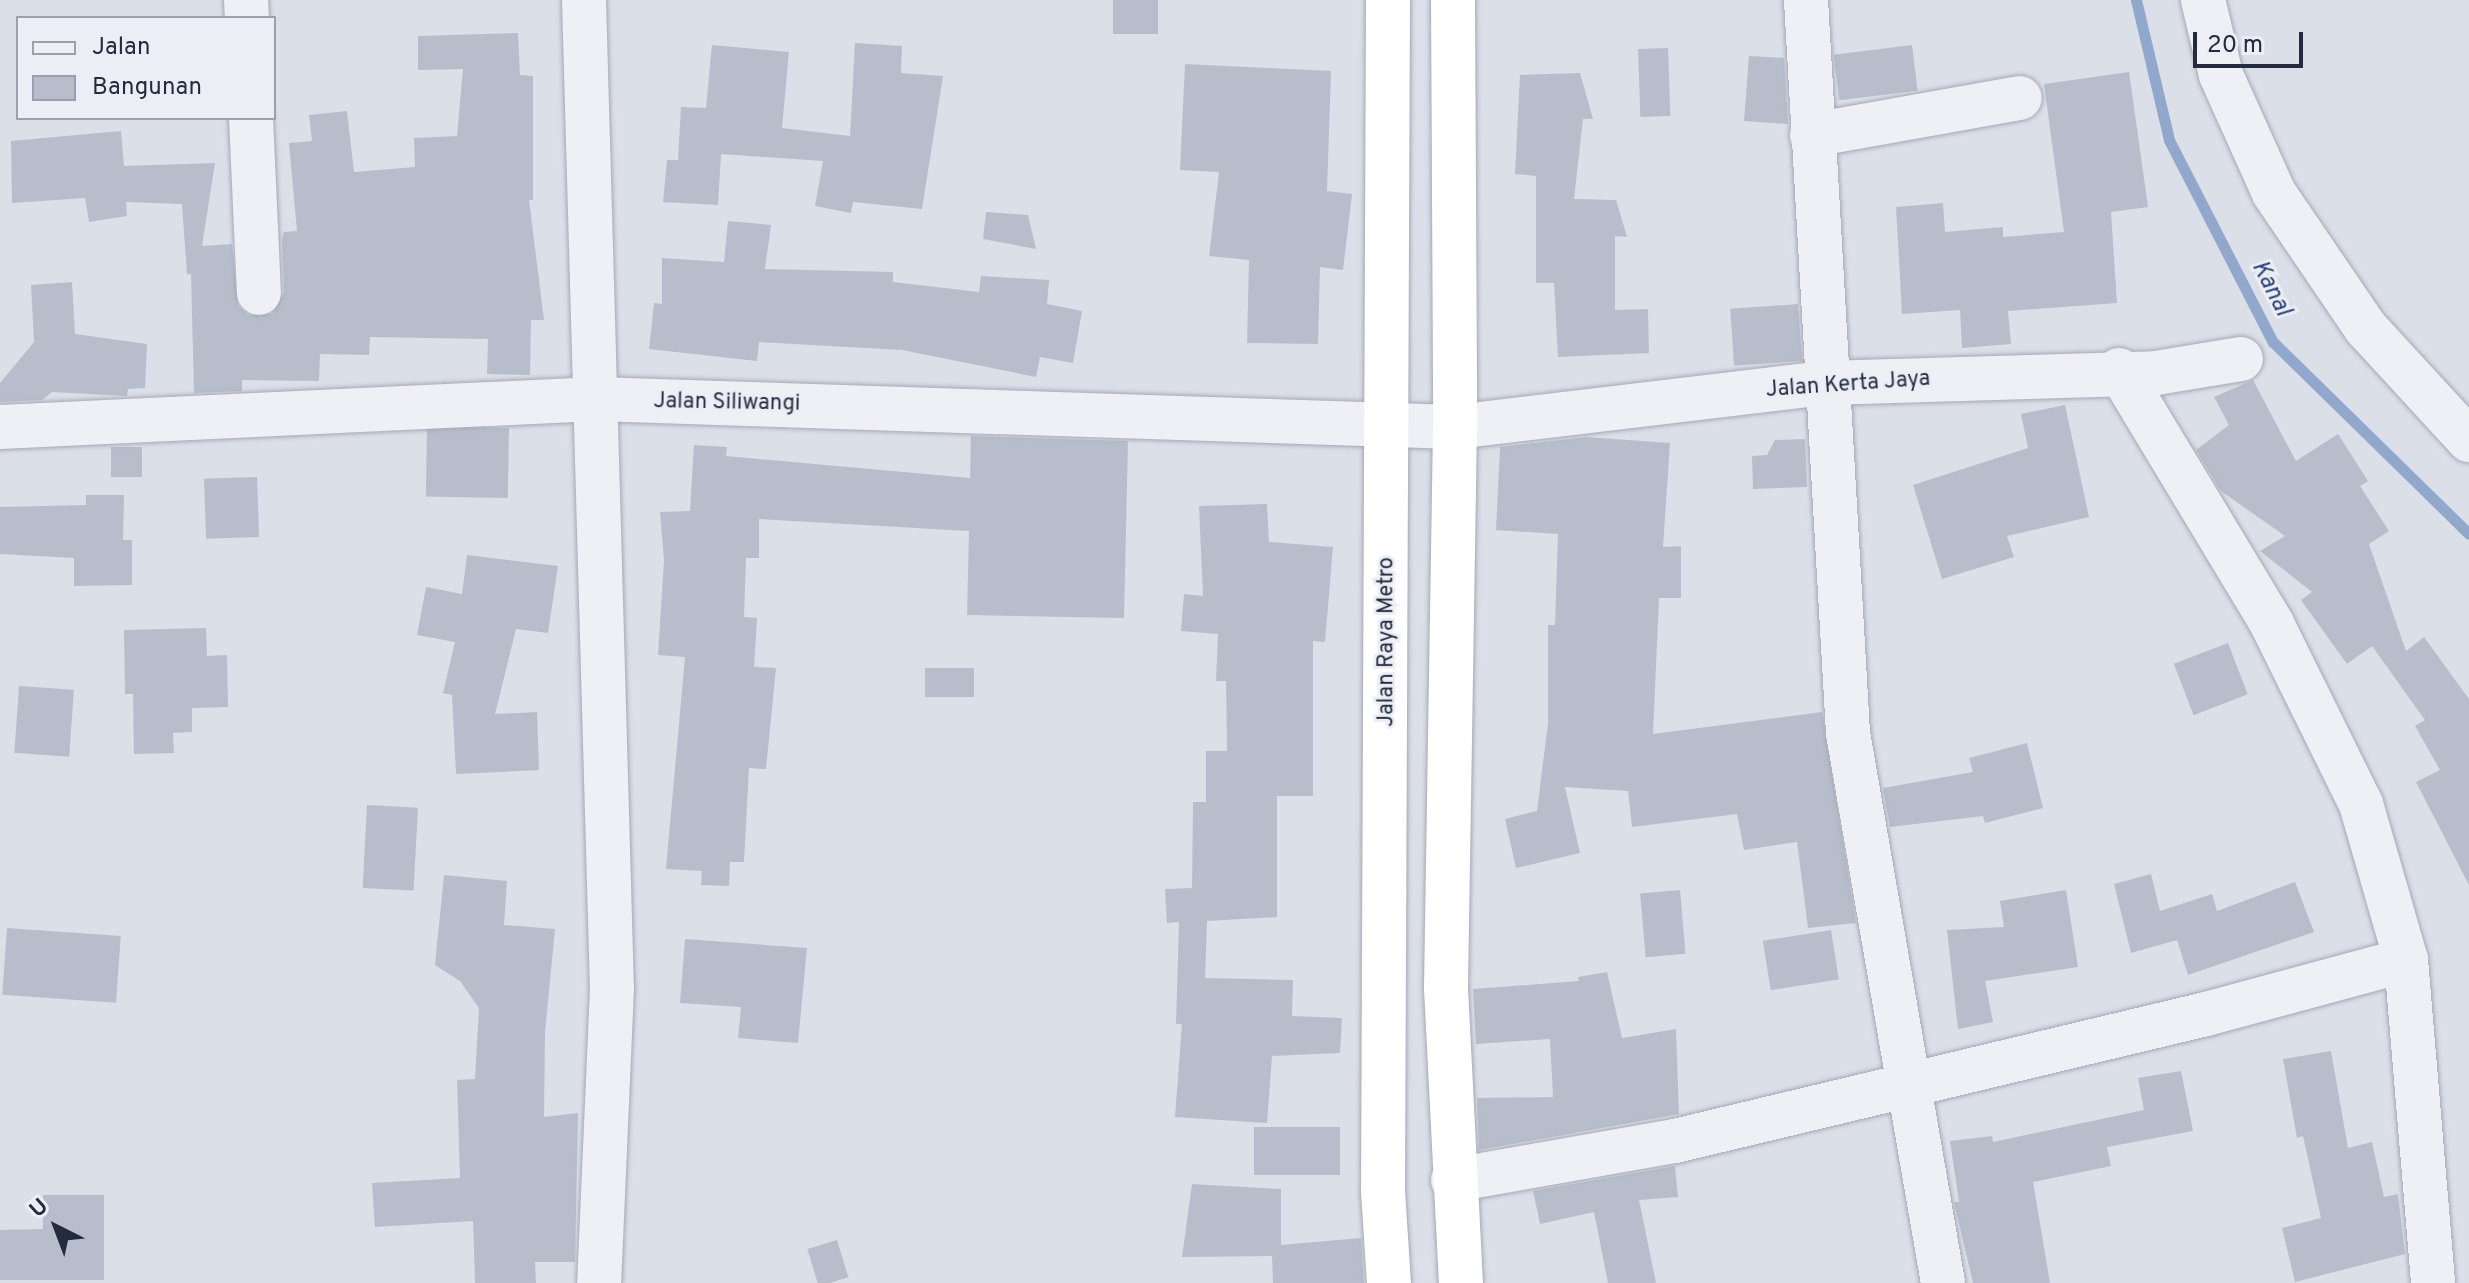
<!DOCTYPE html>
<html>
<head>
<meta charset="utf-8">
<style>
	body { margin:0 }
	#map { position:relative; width:2469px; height:1283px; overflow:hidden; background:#dbdfe8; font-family:Overpass,sans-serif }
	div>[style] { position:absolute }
	.stream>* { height:11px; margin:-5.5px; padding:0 5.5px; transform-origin:5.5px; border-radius:5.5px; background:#92a7cc }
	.building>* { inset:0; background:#b8bdcb; transform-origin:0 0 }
	.roads { filter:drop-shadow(0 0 2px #a4a9b5) drop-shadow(0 0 2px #a4a9b5) }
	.minor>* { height:44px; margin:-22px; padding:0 22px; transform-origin:22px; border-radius:22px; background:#eff0f6 }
	.highway>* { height:44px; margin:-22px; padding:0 22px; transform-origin:22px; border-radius:22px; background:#fff }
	span { translate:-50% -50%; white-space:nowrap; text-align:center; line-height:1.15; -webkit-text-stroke:6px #ebeef5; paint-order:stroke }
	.street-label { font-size:22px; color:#242b3f }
	.water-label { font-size:24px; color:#2a4377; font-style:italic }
	.legend { position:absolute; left:16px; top:16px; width:260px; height:104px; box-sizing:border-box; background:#ebeef5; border:2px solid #9ba0ac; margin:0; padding:10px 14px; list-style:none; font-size:24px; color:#242b3f }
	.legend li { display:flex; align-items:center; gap:16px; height:40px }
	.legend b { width:40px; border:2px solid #9ba0ac }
	.north { position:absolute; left:16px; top:1187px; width:80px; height:80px; -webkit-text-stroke:6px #ebeef5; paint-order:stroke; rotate:318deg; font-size:22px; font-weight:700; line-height:32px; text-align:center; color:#242b3f }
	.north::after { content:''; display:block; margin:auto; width:28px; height:36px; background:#242b3f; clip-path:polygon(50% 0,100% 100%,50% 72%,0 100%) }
	.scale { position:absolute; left:2193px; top:32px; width:110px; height:36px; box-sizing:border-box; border:4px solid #242b3f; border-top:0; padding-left:10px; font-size:24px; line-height:28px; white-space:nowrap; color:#242b3f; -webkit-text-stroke:6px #ebeef5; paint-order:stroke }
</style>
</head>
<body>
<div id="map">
	<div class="stream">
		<div style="left:2136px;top:0;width:144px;rotate:76.7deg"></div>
		<div style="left:2169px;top:140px;width:227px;rotate:62.8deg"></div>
		<div style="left:2273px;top:342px;width:274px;rotate:44.4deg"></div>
	</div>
	<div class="building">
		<div style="left:1113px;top:0;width:45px;height:34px"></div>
		<div style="clip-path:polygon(518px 33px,520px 75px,533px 76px,533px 200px,529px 200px,544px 320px,531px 320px,530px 375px,487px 374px,488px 339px,370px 337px,369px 355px,320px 354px,319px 381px,242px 380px,242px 391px,194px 393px,191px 274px,187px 274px,182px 204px,126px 202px,127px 216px,89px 222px,85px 198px,12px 203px,11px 141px,121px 131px,124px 166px,215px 163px,202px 246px,232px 244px,238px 306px,248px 315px,272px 314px,284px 293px,282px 240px,284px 232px,297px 231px,289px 143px,312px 141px,309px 115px,347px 111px,354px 172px,415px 167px,414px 138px,457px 136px,463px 69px,418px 70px,418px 36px)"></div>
		<div style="clip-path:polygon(855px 43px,902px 46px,901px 73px,943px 76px,922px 209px,853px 202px,851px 213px,815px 206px,823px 161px,721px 154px,718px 205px,663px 202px,667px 160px,678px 160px,681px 107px,706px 108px,712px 45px,789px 52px,782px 128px,850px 136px)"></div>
		<div style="left:1912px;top:45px;width:46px;height:79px;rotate:83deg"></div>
		<div style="left:1668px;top:48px;width:68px;height:30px;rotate:88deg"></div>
		<div style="clip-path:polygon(1749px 56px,1784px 58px,1788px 124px,1744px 121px)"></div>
		<div style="clip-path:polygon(1185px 64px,1331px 71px,1327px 191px,1352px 194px,1343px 270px,1320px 267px,1318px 344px,1247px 343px,1249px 260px,1209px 256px,1219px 172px,1180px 170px)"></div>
		<div style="clip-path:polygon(2129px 72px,2148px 207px,2111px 212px,2117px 303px,2008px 311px,2011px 344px,1962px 348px,1960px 310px,1902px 314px,1896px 207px,1943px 203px,1945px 232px,2003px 227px,2003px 237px,2064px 232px,2044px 84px)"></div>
		<div style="clip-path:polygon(1580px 73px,1593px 119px,1583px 119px,1574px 199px,1616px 200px,1627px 237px,1615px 236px,1615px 310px,1648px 309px,1649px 353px,1558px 357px,1554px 283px,1536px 283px,1536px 176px,1515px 174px,1520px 75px)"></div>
		<div style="clip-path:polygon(986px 212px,1028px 215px,1036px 249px,983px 239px)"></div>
		<div style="clip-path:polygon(728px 221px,771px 225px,765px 269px,893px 272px,893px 282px,979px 292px,981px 276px,1049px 280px,1047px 304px,1082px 311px,1073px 363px,1040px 357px,1036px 377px,902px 350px,759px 342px,757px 361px,649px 349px,654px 303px,662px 304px,662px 258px,724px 262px)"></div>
		<div style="clip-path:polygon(72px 282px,75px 334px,147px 344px,145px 388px,128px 389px,127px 396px,52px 392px,42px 400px,0 402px,0 383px,34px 342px,31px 285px)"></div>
		<div style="left:1798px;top:304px;width:57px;height:68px;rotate:86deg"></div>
		<div style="clip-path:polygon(2253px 380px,2296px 461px,2338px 434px,2368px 481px,2360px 486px,2389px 531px,2369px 544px,2406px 651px,2424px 637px,2469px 699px,2469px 885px,2416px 782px,2440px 770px,2415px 726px,2425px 720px,2372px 646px,2347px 664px,2301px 600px,2312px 592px,2260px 551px,2285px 536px,2221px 491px,2196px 450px,2229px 425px,2214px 397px)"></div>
		<div style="clip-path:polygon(2065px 405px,2089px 517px,2007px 536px,2014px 557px,1942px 579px,1913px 485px,2028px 448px,2021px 414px)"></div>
		<div style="left:509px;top:428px;width:70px;height:82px;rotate:91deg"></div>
		<div style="clip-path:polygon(971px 436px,1128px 441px,1124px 618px,967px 615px,969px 531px,759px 519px,759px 558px,746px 558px,744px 617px,757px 618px,754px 667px,776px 668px,766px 769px,749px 768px,744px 862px,730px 862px,729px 886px,701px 885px,702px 871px,666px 869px,685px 657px,658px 655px,664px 560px,660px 512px,690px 511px,694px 445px,727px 447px,726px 456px,970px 478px)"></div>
		<div style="clip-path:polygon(1586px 437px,1670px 443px,1663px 547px,1681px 546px,1681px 598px,1659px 598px,1653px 734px,1822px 712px,1856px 923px,1808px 928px,1797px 842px,1744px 850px,1737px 814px,1632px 827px,1628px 791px,1565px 787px,1580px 853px,1516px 868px,1505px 819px,1537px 811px,1548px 723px,1548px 625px,1555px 625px,1558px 534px,1496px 530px,1500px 447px)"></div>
		<div style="clip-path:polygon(1805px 439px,1807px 487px,1753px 489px,1752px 456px,1767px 455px,1775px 440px)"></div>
		<div style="left:111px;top:447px;width:31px;height:30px"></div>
		<div style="left:257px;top:477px;width:60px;height:53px;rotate:88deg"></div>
		<div style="clip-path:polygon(86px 495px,124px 495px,123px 540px,132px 540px,132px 585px,74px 586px,74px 558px,0 554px,0 507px,86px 505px)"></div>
		<div style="clip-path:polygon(1267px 504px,1269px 542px,1333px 547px,1325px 642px,1313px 641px,1313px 796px,1277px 796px,1277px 917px,1207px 921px,1205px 978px,1293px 980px,1292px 1016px,1342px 1018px,1340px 1053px,1272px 1056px,1267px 1123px,1175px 1117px,1182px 1024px,1176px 1024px,1179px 922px,1167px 923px,1165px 889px,1192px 888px,1193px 802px,1206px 802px,1206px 751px,1227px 751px,1226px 681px,1216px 681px,1218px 634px,1181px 631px,1184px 594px,1203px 596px,1199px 506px)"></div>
		<div style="clip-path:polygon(467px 555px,558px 566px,548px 633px,516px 629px,495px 714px,537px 712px,539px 770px,456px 774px,452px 695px,443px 693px,455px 642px,417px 635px,426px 587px,462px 594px)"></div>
		<div style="clip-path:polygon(206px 628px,207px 656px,227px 655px,228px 707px,192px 708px,192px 732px,173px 733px,174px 753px,134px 754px,133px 694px,125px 694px,124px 630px)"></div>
		<div style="left:2228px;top:643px;width:55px;height:58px;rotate:69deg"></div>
		<div style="left:925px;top:668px;width:49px;height:29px"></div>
		<div style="left:19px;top:686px;width:55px;height:67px;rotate:4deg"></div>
		<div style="clip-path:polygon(2027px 743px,2043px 808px,1985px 823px,1983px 816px,1890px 827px,1883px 788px,1973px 772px,1969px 758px)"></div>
		<div style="left:367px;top:805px;width:51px;height:83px;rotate:3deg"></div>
		<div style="clip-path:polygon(2151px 874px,2160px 911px,2212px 894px,2217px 911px,2295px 882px,2314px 932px,2188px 975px,2177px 940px,2131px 953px,2114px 884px)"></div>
		<div style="clip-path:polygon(444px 875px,507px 881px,504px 925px,555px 929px,545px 1032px,544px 1117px,578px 1113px,575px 1262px,535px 1262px,536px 1283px,475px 1283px,473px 1221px,375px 1227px,372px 1183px,460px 1178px,457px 1080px,475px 1079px,479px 1008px,460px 981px,435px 965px)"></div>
		<div style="left:1680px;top:890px;width:64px;height:40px;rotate:85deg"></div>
		<div style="clip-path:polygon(2066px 890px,2078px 967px,1985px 981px,1993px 1022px,1958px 1029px,1947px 930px,2004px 927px,2000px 901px)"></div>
		<div style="left:7px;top:928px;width:114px;height:67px;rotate:4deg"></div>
		<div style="left:1831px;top:930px;width:50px;height:69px;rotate:81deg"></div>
		<div style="clip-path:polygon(685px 939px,807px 948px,798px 1043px,738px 1038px,741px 1007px,680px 1003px)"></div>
		<div style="clip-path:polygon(1607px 972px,1622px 1038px,1676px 1029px,1679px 1114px,1479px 1150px,1477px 1098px,1553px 1097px,1550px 1039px,1476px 1044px,1473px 989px,1579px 981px,1578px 977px)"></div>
		<div style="clip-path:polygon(2331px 1051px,2348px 1148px,2372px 1142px,2384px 1197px,2398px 1194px,2405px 1254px,2295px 1282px,2282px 1228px,2321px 1218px,2303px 1136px,2297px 1138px,2283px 1059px)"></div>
		<div style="clip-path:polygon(2181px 1071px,2193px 1131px,2107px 1147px,2111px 1166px,2033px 1182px,2050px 1283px,1973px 1283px,1954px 1202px,1959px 1202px,1950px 1141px,1992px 1136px,1993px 1142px,2144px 1110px,2138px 1078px)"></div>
		<div style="left:1340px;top:1127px;width:48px;height:86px;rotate:90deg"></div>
		<div style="clip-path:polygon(1675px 1166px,1678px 1197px,1639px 1200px,1656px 1283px,1608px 1283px,1594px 1212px,1540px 1224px,1533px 1191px)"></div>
		<div style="clip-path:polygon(1192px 1184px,1281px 1189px,1281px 1245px,1361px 1238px,1364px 1283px,1273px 1283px,1272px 1256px,1182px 1257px)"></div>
		<div style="clip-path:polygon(43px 1195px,104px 1195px,104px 1280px,0 1280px,0 1230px,43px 1229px)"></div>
		<div style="left:837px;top:1240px;width:39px;height:31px;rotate:73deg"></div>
	</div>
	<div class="roads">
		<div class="minor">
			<div style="left:246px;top:0;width:18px;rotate:87deg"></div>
			<div style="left:584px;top:0;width:988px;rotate:88.38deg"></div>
			<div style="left:612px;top:988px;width:295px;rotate:92.5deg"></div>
			<div style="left:1806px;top:0;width:734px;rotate:86.72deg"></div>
			<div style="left:1848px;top:733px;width:558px;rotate:80.2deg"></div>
			<div style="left:2203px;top:0;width:77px;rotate:76.5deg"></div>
			<div style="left:2221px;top:75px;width:129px;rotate:65.8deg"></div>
			<div style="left:2274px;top:193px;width:162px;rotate:55.8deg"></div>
			<div style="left:2365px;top:327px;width:154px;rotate:47.4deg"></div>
			<div style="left:251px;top:118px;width:175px;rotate:87.4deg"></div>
			<div style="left:1812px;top:135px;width:211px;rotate:-10.1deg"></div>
			<div style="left:2119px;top:370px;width:297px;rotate:58.9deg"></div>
			<div style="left:2272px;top:624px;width:201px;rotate:63.7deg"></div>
			<div style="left:2361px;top:804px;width:162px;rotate:73.9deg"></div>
			<div style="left:2406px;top:960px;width:324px;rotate:85.2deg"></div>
			<div style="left:0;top:427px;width:597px;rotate:-2.69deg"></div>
			<div style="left:596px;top:399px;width:859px;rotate:1.87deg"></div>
			<div style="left:1455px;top:427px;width:374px;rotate:-6.8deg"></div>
			<div style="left:1826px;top:383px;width:330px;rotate:-1.7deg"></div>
			<div style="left:2156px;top:373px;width:86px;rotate:-9.4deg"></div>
			<div style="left:1453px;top:1180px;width:225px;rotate:-10deg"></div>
			<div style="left:1675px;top:1141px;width:546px;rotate:-13.45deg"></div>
			<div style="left:2206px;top:1014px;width:207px;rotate:-15.1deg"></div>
		</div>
		<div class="highway">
			<div style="left:1388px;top:0;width:1191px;rotate:90.24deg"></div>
			<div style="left:1383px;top:1191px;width:92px;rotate:86.3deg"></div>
			<div style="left:1453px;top:0;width:427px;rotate:89.7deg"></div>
			<div style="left:1455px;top:427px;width:561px;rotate:90.92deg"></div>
			<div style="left:1446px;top:988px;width:295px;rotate:87.1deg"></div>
		</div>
	</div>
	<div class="street-label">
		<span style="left:1848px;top:385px;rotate:-4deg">Jalan Kerta Jaya</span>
		<span style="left:727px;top:403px;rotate:1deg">Jalan Siliwangi</span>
		<span style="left:1387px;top:642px;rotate:-90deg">Jalan Raya Metro</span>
	</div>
	<div class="water-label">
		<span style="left:2270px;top:289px;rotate:63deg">Kanal</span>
	</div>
	<ul class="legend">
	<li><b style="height:10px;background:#eff0f6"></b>Jalan</li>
	<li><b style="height:22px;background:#b8bdcb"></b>Bangunan</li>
	</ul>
	<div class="north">U</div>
	<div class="scale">20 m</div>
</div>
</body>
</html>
